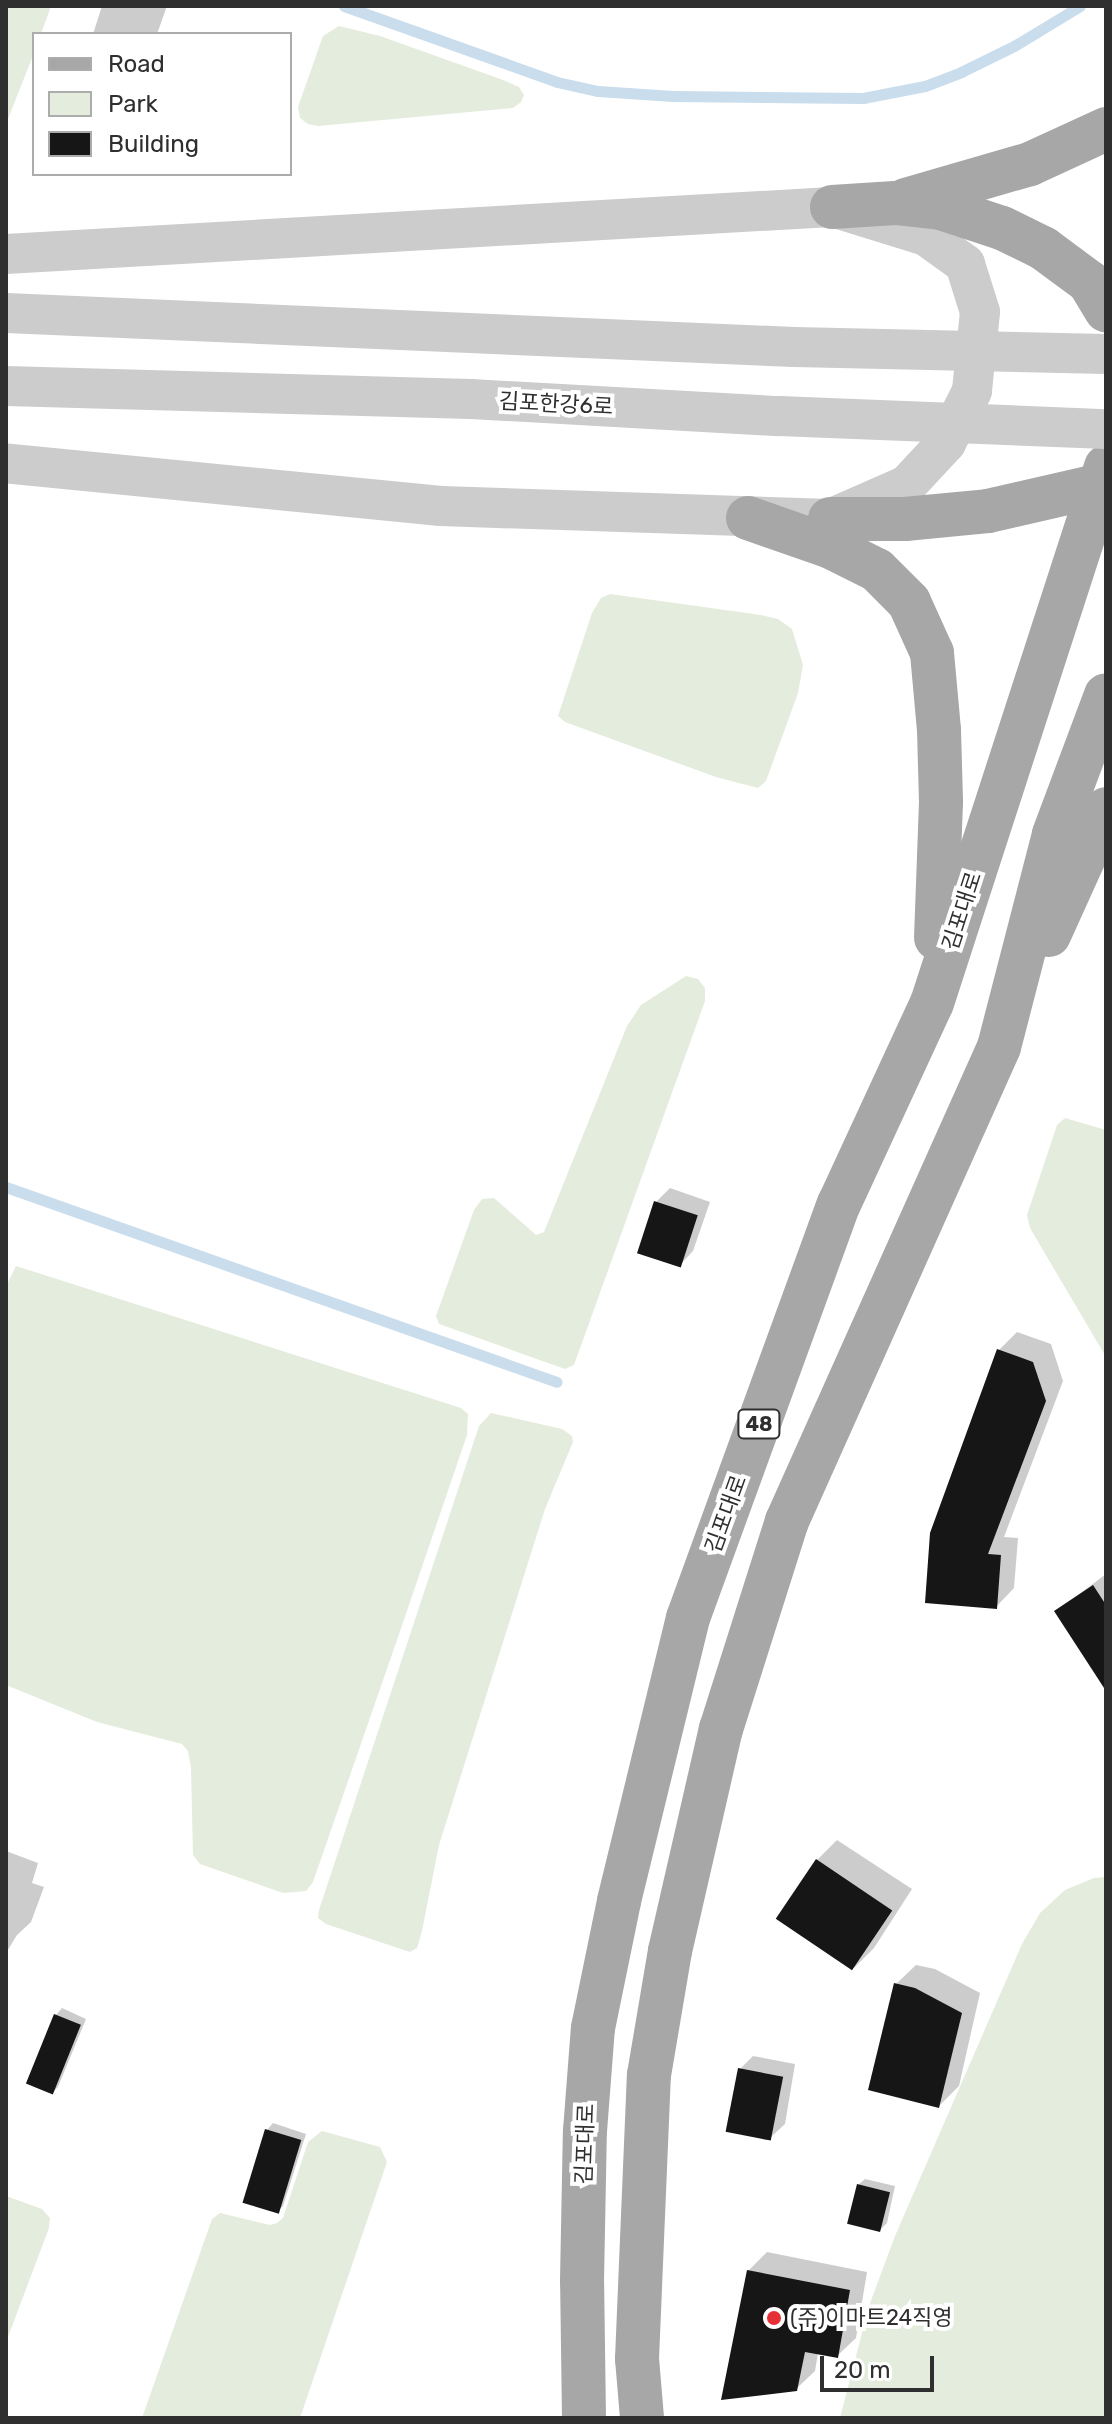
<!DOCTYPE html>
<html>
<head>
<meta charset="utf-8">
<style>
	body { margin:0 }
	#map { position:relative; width:1112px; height:2424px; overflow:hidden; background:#fff; font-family:Rubik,"Noto Sans KR",sans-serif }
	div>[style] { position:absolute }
	.green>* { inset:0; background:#e4ecdd }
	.shadow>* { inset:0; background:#0003 }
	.stream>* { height:11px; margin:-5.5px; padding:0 5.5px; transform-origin:5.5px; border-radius:5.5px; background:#c9ddec }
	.building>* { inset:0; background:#161616; transform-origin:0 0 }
	.tertiary>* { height:40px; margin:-20px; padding:0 20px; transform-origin:20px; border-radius:20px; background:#ccc }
	.primary>* { height:44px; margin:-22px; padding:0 22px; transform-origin:22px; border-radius:22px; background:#a7a7a7 }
	.tertiary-bridge>* { height:40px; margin:-20px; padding:0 20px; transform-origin:20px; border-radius:20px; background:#ccc }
	.dots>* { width:22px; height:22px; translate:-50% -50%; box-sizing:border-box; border:4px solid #fff; border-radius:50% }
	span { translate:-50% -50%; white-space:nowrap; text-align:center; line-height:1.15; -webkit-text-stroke:8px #fff; paint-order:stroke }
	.shield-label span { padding:2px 6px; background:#fff; border:2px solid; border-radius:6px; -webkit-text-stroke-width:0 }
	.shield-label { font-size:20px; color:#2f2f2f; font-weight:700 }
	.street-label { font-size:22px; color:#2f2f2f }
	.poi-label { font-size:22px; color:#2f2f2f }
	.left { translate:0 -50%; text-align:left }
	.frame { position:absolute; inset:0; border:8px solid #2f2f2f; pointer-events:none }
	.legend { position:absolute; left:32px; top:32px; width:260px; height:144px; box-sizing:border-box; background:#fff; border:2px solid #acacac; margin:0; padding:10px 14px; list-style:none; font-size:24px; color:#2f2f2f }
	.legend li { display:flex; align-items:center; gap:16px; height:40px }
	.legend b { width:40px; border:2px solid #acacac }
	.scale { position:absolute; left:820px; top:2356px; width:114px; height:36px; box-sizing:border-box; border:4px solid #2f2f2f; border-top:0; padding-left:10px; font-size:24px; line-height:28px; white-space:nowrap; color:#2f2f2f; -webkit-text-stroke:6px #fff; paint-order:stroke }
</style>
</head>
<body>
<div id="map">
	<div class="green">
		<div style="clip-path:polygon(6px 6px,51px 6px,41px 34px,34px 34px,34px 53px,6px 124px)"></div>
		<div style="clip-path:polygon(339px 26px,380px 36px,503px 80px,519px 87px,524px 95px,521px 102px,513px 108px,318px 126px,308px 124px,300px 118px,298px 107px,323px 36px)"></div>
		<div style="clip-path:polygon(610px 594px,761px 615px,778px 619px,792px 629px,803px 665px,798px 693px,766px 781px,758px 788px,716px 777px,565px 722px,558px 716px,592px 613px,601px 598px)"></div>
		<div style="clip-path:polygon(686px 976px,698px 979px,705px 988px,705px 1001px,574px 1365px,565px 1369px,439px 1324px,436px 1316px,474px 1210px,482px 1199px,494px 1198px,536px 1235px,544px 1232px,627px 1026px,641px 1005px)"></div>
		<div style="clip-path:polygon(1065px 1118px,1106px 1130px,1106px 1357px,1030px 1228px,1027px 1215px,1057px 1125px)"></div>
		<div style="clip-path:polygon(16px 1266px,461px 1408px,468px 1414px,467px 1435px,397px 1640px,313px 1882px,306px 1891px,283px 1893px,200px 1864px,193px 1855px,191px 1768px,188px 1751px,182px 1744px,97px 1722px,6px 1685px,6px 1286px)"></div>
		<div style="clip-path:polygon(491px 1413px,562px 1429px,572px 1436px,573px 1442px,545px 1509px,439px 1845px,422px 1931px,417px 1948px,410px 1952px,326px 1924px,318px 1918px,319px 1910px,479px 1426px)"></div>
		<div style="clip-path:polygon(1106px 1877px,1106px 2418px,840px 2418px,869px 2306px,895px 2236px,1022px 1944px,1040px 1913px,1065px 1890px,1094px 1878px)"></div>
		<div style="clip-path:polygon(322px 2131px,380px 2147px,387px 2162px,300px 2418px,142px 2418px,212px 2219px,220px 2213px,270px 2225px,277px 2223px,283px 2218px,308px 2142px)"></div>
		<div style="clip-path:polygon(6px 2196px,42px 2209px,50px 2218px,49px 2228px,6px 2342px)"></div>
	</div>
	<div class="shadow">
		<div style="clip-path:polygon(102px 6px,167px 6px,157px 34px,93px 34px)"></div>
		<div style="clip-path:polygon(670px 1188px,710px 1202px,693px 1251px,680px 1265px,639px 1251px,656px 1202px)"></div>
		<div style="clip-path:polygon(1017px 1332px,1051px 1344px,1063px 1381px,1004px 1537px,1018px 1538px,1014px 1588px,996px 1607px,932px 1533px,999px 1350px)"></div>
		<div style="clip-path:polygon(1106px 1574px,1106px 1662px,1057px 1611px)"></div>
		<div style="clip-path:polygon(837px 1840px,912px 1889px,874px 1948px,854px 1968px,817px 1860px)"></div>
		<div style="clip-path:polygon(6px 1851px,38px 1863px,32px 1883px,44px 1887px,31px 1922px,17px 1935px,6px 1953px)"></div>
		<div style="clip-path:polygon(916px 1965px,935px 1969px,980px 1993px,959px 2086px,939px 2106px,896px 1984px)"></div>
		<div style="clip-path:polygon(62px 2008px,86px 2019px,58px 2087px,52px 2093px,56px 2015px)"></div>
		<div style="clip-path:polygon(753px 2056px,795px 2064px,785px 2124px,771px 2137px,740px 2069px)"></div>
		<div style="clip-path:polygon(273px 2123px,306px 2134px,283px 2206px,277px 2212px,267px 2130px)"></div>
		<div style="clip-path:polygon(865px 2179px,895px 2186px,887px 2223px,880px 2230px,858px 2185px)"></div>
		<div style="clip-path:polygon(767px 2252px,867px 2272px,856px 2338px,837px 2356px,818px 2353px,815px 2371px,796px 2389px,748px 2271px)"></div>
	</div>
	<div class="stream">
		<div style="left:344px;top:6px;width:226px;rotate:19.6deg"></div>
		<div style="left:557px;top:82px;width:42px;rotate:12.4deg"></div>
		<div style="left:598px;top:91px;width:75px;rotate:3.8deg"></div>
		<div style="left:673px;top:96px;width:190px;rotate:0.6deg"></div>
		<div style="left:863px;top:98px;width:63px;rotate:-11deg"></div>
		<div style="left:925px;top:86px;width:39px;rotate:-21deg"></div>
		<div style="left:961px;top:72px;width:59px;rotate:-26.1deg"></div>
		<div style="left:1014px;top:46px;width:77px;rotate:-31.2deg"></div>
		<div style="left:6px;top:1187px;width:584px;rotate:19.49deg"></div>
	</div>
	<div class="building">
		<div style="left:654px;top:1201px;width:46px;height:55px;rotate:18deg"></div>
		<div style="clip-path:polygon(997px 1349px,1033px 1362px,1046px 1401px,988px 1554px,1001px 1555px,997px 1609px,925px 1603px,930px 1533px)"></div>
		<div style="clip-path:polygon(1093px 1585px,1106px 1605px,1106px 1691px,1054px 1611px)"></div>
		<div style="left:816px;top:1859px;width:92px;height:72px;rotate:34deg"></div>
		<div style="clip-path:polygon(894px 1983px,915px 1988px,962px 2013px,939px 2108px,868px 2090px)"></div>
		<div style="left:54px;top:2014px;width:29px;height:75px;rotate:22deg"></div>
		<div style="left:738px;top:2068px;width:46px;height:65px;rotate:11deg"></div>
		<div style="left:265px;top:2129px;width:38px;height:77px;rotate:17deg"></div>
		<div style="left:857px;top:2184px;width:34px;height:41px;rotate:14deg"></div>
		<div style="clip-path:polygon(747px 2270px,850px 2290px,838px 2358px,805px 2352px,797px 2391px,721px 2400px)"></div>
	</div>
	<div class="tertiary">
		<div style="left:6px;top:254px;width:827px;rotate:-3.26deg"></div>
		<div style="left:832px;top:207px;width:98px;rotate:17.1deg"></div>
		<div style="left:926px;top:236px;width:48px;rotate:35.7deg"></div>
		<div style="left:965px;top:264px;width:50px;rotate:72.6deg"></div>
		<div style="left:980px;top:312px;width:79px;rotate:95.8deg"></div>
		<div style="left:972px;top:391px;width:58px;rotate:116.6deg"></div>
		<div style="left:946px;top:443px;width:57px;rotate:132.9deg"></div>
		<div style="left:907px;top:485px;width:84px;rotate:156.2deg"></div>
		<div style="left:830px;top:519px;width:389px;rotate:-178.1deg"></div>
		<div style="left:441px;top:506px;width:437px;rotate:-174.4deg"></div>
		<div style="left:6px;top:313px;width:789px;rotate:2.47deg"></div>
		<div style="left:6px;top:386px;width:465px;rotate:1.6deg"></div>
		<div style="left:471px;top:399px;width:308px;rotate:3.2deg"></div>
	</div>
	<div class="primary">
		<div style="left:906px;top:200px;width:129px;rotate:-16.2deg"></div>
		<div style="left:1030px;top:164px;width:84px;rotate:-24.7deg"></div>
		<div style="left:832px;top:207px;width:63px;rotate:-3.6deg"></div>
		<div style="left:895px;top:203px;width:46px;rotate:6.2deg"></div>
		<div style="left:941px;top:208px;width:64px;rotate:18.2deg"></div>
		<div style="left:1002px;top:228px;width:46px;rotate:26deg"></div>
		<div style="left:1043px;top:248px;width:57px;rotate:36.5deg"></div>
		<div style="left:1089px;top:282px;width:33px;rotate:59deg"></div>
		<div style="left:748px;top:518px;width:88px;rotate:19.3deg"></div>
		<div style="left:831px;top:547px;width:51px;rotate:26.6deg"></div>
		<div style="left:877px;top:570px;width:45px;rotate:45deg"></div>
		<div style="left:909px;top:602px;width:56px;rotate:65.7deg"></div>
		<div style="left:932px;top:653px;width:77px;rotate:84.8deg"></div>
		<div style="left:939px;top:730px;width:72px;rotate:88.4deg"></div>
		<div style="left:941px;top:802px;width:136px;rotate:92.1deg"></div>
		<div style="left:830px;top:519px;width:75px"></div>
		<div style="left:905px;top:519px;width:83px;rotate:-5.5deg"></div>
		<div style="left:988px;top:511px;width:121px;rotate:-12.9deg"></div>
		<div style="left:1049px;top:935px;width:138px;rotate:-65.7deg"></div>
		<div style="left:584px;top:2418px;width:137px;rotate:-90.8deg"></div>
		<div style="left:582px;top:2281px;width:150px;rotate:-88.9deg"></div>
		<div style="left:585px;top:2131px;width:103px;rotate:-85.6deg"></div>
		<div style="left:593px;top:2028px;width:130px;rotate:-78.4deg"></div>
		<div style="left:619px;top:1901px;width:291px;rotate:-76.3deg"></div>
		<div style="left:688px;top:1618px;width:441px;rotate:-70deg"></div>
		<div style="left:839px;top:1204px;width:221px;rotate:-65.2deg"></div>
		<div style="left:932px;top:1003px;width:564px;rotate:-72.02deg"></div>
		<div style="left:642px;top:2418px;width:59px;rotate:-94.8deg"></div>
		<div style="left:637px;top:2359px;width:284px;rotate:-87.6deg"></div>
		<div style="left:649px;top:2075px;width:126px;rotate:-80.4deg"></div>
		<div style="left:670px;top:1951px;width:228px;rotate:-77.1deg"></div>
		<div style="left:721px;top:1729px;width:218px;rotate:-72.4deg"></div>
		<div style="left:787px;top:1521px;width:519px;rotate:-65.9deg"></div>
		<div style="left:999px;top:1047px;width:220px;rotate:-75.5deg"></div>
		<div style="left:1054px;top:834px;width:148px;rotate:-69.5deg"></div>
	</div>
	<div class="tertiary-bridge">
		<div style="left:794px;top:347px;width:312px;rotate:1.3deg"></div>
		<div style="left:779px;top:416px;width:327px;rotate:2.3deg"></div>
	</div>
	<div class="dots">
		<div style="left:774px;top:2318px;background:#e63037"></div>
	</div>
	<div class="shield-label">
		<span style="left:759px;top:1424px">48</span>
	</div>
	<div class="street-label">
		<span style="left:556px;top:404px;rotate:3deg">김포한강6로</span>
		<span style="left:962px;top:911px;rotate:-72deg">김포대로</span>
		<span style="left:726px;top:1514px;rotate:-70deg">김포대로</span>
		<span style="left:585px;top:2144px;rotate:-88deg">김포대로</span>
	</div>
	<div class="poi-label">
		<span class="left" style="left:790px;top:2318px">(주)이마트24직영</span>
	</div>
	<div class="frame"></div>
	<ul class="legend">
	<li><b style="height:10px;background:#a7a7a7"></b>Road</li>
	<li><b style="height:22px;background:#e4ecdd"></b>Park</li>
	<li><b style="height:22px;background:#161616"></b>Building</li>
	</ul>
	<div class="scale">20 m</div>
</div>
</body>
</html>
